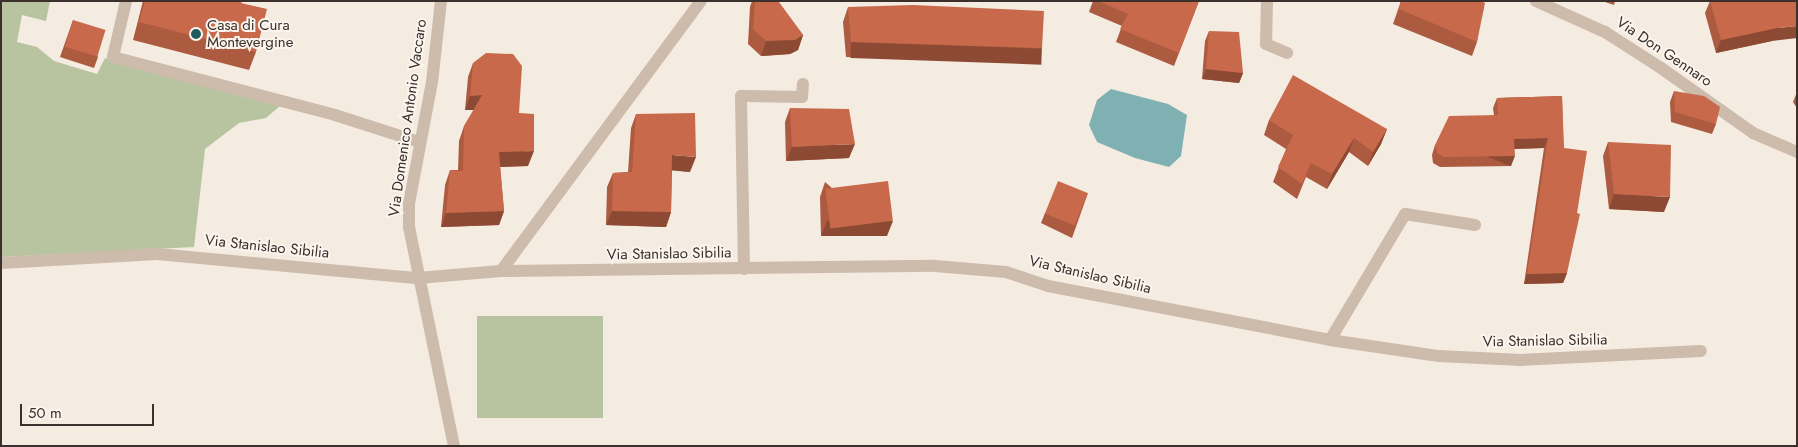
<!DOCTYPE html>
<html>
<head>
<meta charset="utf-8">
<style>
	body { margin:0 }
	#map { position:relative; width:1798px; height:447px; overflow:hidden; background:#f4ebe1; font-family:Jost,sans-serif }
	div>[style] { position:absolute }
	.green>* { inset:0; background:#b8c4a0; transform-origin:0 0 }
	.water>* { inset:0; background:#7fb0b2 }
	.minor>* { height:12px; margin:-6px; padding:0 6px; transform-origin:6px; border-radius:6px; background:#cdbbac }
	.wall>* { inset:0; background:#ac5a40 }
	.shaded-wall>* { inset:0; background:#8c4a34; transform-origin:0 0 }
	.building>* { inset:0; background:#c8694b; transform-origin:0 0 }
	.dots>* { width:14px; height:14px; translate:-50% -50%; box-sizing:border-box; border:2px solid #fbf5ee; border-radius:50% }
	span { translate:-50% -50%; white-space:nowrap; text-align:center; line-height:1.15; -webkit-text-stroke:4px #fbf5ee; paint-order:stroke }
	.poi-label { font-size:15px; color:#3b302b }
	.left { translate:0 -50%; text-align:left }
	.street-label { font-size:15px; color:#3b302b }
	.frame { position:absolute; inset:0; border:2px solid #3b302b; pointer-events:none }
	.scale { position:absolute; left:20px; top:404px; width:134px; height:22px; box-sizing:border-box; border:2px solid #3b302b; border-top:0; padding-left:6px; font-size:15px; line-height:18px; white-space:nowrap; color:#3b302b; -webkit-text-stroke:4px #fbf5ee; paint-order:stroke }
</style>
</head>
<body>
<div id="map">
	<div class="green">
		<div style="clip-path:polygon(1px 1px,50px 1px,46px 21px,22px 15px,17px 42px,37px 47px,54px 61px,97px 74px,105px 58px,266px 100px,280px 106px,266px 118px,239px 123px,205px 149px,194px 247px,1px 257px)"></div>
		<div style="left:477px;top:316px;width:126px;height:102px"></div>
	</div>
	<div class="water">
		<div style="clip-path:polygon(1111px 89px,1168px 104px,1187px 115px,1181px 156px,1169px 167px,1135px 158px,1097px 142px,1089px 125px,1097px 100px)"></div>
	</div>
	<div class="minor">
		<div style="left:126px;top:1px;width:57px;rotate:103.1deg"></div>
		<div style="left:113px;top:57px;width:229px;rotate:14.6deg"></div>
		<div style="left:335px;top:115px;width:88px;rotate:17.8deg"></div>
		<div style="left:441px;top:1px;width:81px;rotate:96.3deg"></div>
		<div style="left:432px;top:82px;width:124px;rotate:100.7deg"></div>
		<div style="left:409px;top:204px;width:23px;rotate:90deg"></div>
		<div style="left:409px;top:227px;width:224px;rotate:78.4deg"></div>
		<div style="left:1267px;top:1px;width:43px;rotate:91.3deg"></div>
		<div style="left:1266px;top:44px;width:23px;rotate:23deg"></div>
		<div style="left:1536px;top:1px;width:76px;rotate:24.2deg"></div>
		<div style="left:1605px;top:32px;width:67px;rotate:32.7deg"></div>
		<div style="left:1661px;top:68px;width:113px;rotate:35.2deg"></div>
		<div style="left:1753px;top:133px;width:48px;rotate:23.4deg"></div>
		<div style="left:1px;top:263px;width:156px;rotate:-3.3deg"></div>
		<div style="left:157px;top:254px;width:262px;rotate:5.3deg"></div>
		<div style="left:418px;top:278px;width:83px;rotate:-4.8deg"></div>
		<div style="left:501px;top:271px;width:434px;rotate:-0.7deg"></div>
		<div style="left:935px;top:266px;width:71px;rotate:4.8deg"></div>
		<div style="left:1006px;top:272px;width:44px;rotate:18.4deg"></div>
		<div style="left:1048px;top:286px;width:287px;rotate:10.8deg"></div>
		<div style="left:1330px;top:340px;width:147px;rotate:-59.2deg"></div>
		<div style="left:1405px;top:214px;width:71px;rotate:8.9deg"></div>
		<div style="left:744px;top:269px;width:173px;rotate:-91deg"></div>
		<div style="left:741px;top:96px;width:61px;rotate:0.9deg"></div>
		<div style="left:802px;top:97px;width:13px;rotate:-86deg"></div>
		<div style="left:501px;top:271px;width:336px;rotate:-53.5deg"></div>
		<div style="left:1330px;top:340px;width:110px;rotate:8.4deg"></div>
		<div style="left:1439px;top:356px;width:82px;rotate:2.8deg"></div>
		<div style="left:1521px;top:360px;width:180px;rotate:-2.9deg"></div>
	</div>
	<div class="wall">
		<div style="clip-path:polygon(143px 1px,242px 1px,241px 3px,256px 52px,249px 70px,133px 40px)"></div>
		<div style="clip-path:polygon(752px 1px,778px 1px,803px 35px,798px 50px,790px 54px,761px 56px,748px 44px,750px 7px)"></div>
		<div style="clip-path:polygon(1093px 1px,1199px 1px,1174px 66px,1116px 42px,1122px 26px,1089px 12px)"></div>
		<div style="clip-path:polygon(1401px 1px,1481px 1px,1477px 42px,1472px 56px,1393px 24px)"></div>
		<div style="clip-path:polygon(1602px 1px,1615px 1px,1614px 5px)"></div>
		<div style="clip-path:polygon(1710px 1px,1797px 1px,1772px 41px,1716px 53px,1705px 13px)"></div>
		<div style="clip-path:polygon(848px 7px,1042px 48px,1036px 63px,846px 57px,843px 22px)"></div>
		<div style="clip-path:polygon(73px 20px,98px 57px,94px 68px,60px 57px)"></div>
		<div style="clip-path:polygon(1209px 31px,1243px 73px,1239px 83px,1202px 79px,1205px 41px)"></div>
		<div style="clip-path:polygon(473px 63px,519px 113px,528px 166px,500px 167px,504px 211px,499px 225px,441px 227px,445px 185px,450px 170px,458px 170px,459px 141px,464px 126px,474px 110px,465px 110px,468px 77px)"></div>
		<div style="clip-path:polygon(1674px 91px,1716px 124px,1712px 134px,1671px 122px,1670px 102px)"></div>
		<div style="clip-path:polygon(1797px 92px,1797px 108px,1793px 102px)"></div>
		<div style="clip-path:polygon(1562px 96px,1567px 273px,1563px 283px,1524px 284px,1544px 148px,1514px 149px,1511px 166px,1440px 167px,1433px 163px,1432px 155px,1435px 145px,1494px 115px,1493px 108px,1497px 98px)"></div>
		<div style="clip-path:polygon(790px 108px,849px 158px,786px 161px,785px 122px)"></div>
		<div style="clip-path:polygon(636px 114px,690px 172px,672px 170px,671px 212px,666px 227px,606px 225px,607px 187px,613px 173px,628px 172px,631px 128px)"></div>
		<div style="clip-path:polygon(1269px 120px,1387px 129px,1381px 144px,1368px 166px,1349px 152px,1327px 189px,1306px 177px,1297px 199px,1273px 182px,1286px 149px,1264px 135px)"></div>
		<div style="clip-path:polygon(1608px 142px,1664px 212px,1609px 209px,1603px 156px)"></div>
		<div style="clip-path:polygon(825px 182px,887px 236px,821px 236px,820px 197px)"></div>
		<div style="clip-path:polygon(1088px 193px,1072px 238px,1041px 223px,1045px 213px)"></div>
	</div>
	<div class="shaded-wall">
		<div style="clip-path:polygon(1797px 26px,1797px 38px,1772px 41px,1716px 53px,1721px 40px,1777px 28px)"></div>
		<div style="clip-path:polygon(803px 35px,798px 50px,790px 54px,761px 56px,766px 41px)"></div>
		<div style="left:851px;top:42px;width:191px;height:16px;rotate:2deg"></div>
		<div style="clip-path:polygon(1206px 69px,1243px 73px,1239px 83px,1202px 79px)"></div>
		<div style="clip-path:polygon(482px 95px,477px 110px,465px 110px,470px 96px)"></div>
		<div style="clip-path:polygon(1387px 129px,1381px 144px,1368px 166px,1373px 152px)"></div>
		<div style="clip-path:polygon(1354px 138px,1349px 152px,1327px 189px,1332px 174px)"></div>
		<div style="clip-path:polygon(1548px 138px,1544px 148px,1510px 149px,1514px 139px)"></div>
		<div style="clip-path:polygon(855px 144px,849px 158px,786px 161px,792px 147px)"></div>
		<div style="clip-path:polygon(534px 151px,528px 166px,494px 167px,499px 152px)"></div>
		<div style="clip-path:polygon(672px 155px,696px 157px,690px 172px,667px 170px)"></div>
		<div style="left:1515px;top:156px;width:11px;height:71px;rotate:112deg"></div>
		<div style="clip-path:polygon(1614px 194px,1670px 197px,1664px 212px,1609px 209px)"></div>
		<div style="clip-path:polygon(504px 211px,499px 225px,441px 227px,446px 213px)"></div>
		<div style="clip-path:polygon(612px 211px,671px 212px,666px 227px,606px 225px)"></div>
		<div style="clip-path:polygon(827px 221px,893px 221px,887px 236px,821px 236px)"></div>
		<div style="clip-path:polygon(1567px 273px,1563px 283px,1524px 284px,1527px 274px)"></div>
	</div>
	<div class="building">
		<div style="clip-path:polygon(145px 1px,242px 1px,241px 3px,267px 9px,256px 52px,139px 22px)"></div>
		<div style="clip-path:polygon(755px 1px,778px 1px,803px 35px,795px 40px,766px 41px,753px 29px)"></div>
		<div style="clip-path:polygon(1098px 1px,1199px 1px,1179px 53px,1120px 29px,1128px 14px)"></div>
		<div style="clip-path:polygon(1401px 1px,1481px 1px,1485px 3px,1477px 42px,1399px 9px)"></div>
		<div style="clip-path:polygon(1710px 1px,1797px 1px,1797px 26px,1777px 28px,1721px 40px)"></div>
		<div style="clip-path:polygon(913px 5px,1044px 11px,1042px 48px,851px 42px,848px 7px)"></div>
		<div style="left:73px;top:20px;width:34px;height:28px;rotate:17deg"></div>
		<div style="clip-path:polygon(1209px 31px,1239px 32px,1243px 73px,1206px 69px)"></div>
		<div style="clip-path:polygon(486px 53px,513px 54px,522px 66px,519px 113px,534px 114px,534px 151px,499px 152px,504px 211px,446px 213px,450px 170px,463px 171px,464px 126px,482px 95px,470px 96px,473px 63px)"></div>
		<div style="clip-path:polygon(1293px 75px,1387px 129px,1373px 152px,1354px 138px,1332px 174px,1311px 163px,1302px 184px,1278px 167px,1293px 135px,1269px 120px)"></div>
		<div style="clip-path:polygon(1674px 91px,1704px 96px,1720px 107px,1716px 124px,1675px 112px)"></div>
		<div style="clip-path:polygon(1562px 96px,1564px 148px,1587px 151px,1577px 213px,1580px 214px,1567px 273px,1527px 274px,1548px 138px,1514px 139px,1515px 156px,1444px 157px,1437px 153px,1435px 145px,1449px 116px,1498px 115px,1497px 98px)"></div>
		<div style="clip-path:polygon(790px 108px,849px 109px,855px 144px,792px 147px)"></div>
		<div style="clip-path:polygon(695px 113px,696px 157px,672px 155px,671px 212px,612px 211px,613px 173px,632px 172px,636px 114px)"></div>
		<div style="clip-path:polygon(1608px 142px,1671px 145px,1670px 197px,1614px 194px)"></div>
		<div style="left:888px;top:181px;width:40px;height:63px;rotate:83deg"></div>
		<div style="left:1058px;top:181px;width:32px;height:35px;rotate:22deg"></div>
	</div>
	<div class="dots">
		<div style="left:196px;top:34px;background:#1f5a5e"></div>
	</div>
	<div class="poi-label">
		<span class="left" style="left:207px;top:34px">Casa di Cura<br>Montevergine</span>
	</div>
	<div class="street-label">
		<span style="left:1664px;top:52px;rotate:34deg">Via Don Gennaro</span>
		<span style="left:408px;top:118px;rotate:-82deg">Via Domenico Antonio Vaccaro</span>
		<span style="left:267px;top:247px;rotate:6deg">Via Stanislao Sibilia</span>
		<span style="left:669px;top:254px;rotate:-1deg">Via Stanislao Sibilia</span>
		<span style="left:1090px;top:275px;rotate:13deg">Via Stanislao Sibilia</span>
		<span style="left:1545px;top:341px;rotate:-1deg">Via Stanislao Sibilia</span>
	</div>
	<div class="frame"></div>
	<div class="scale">50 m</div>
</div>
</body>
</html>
